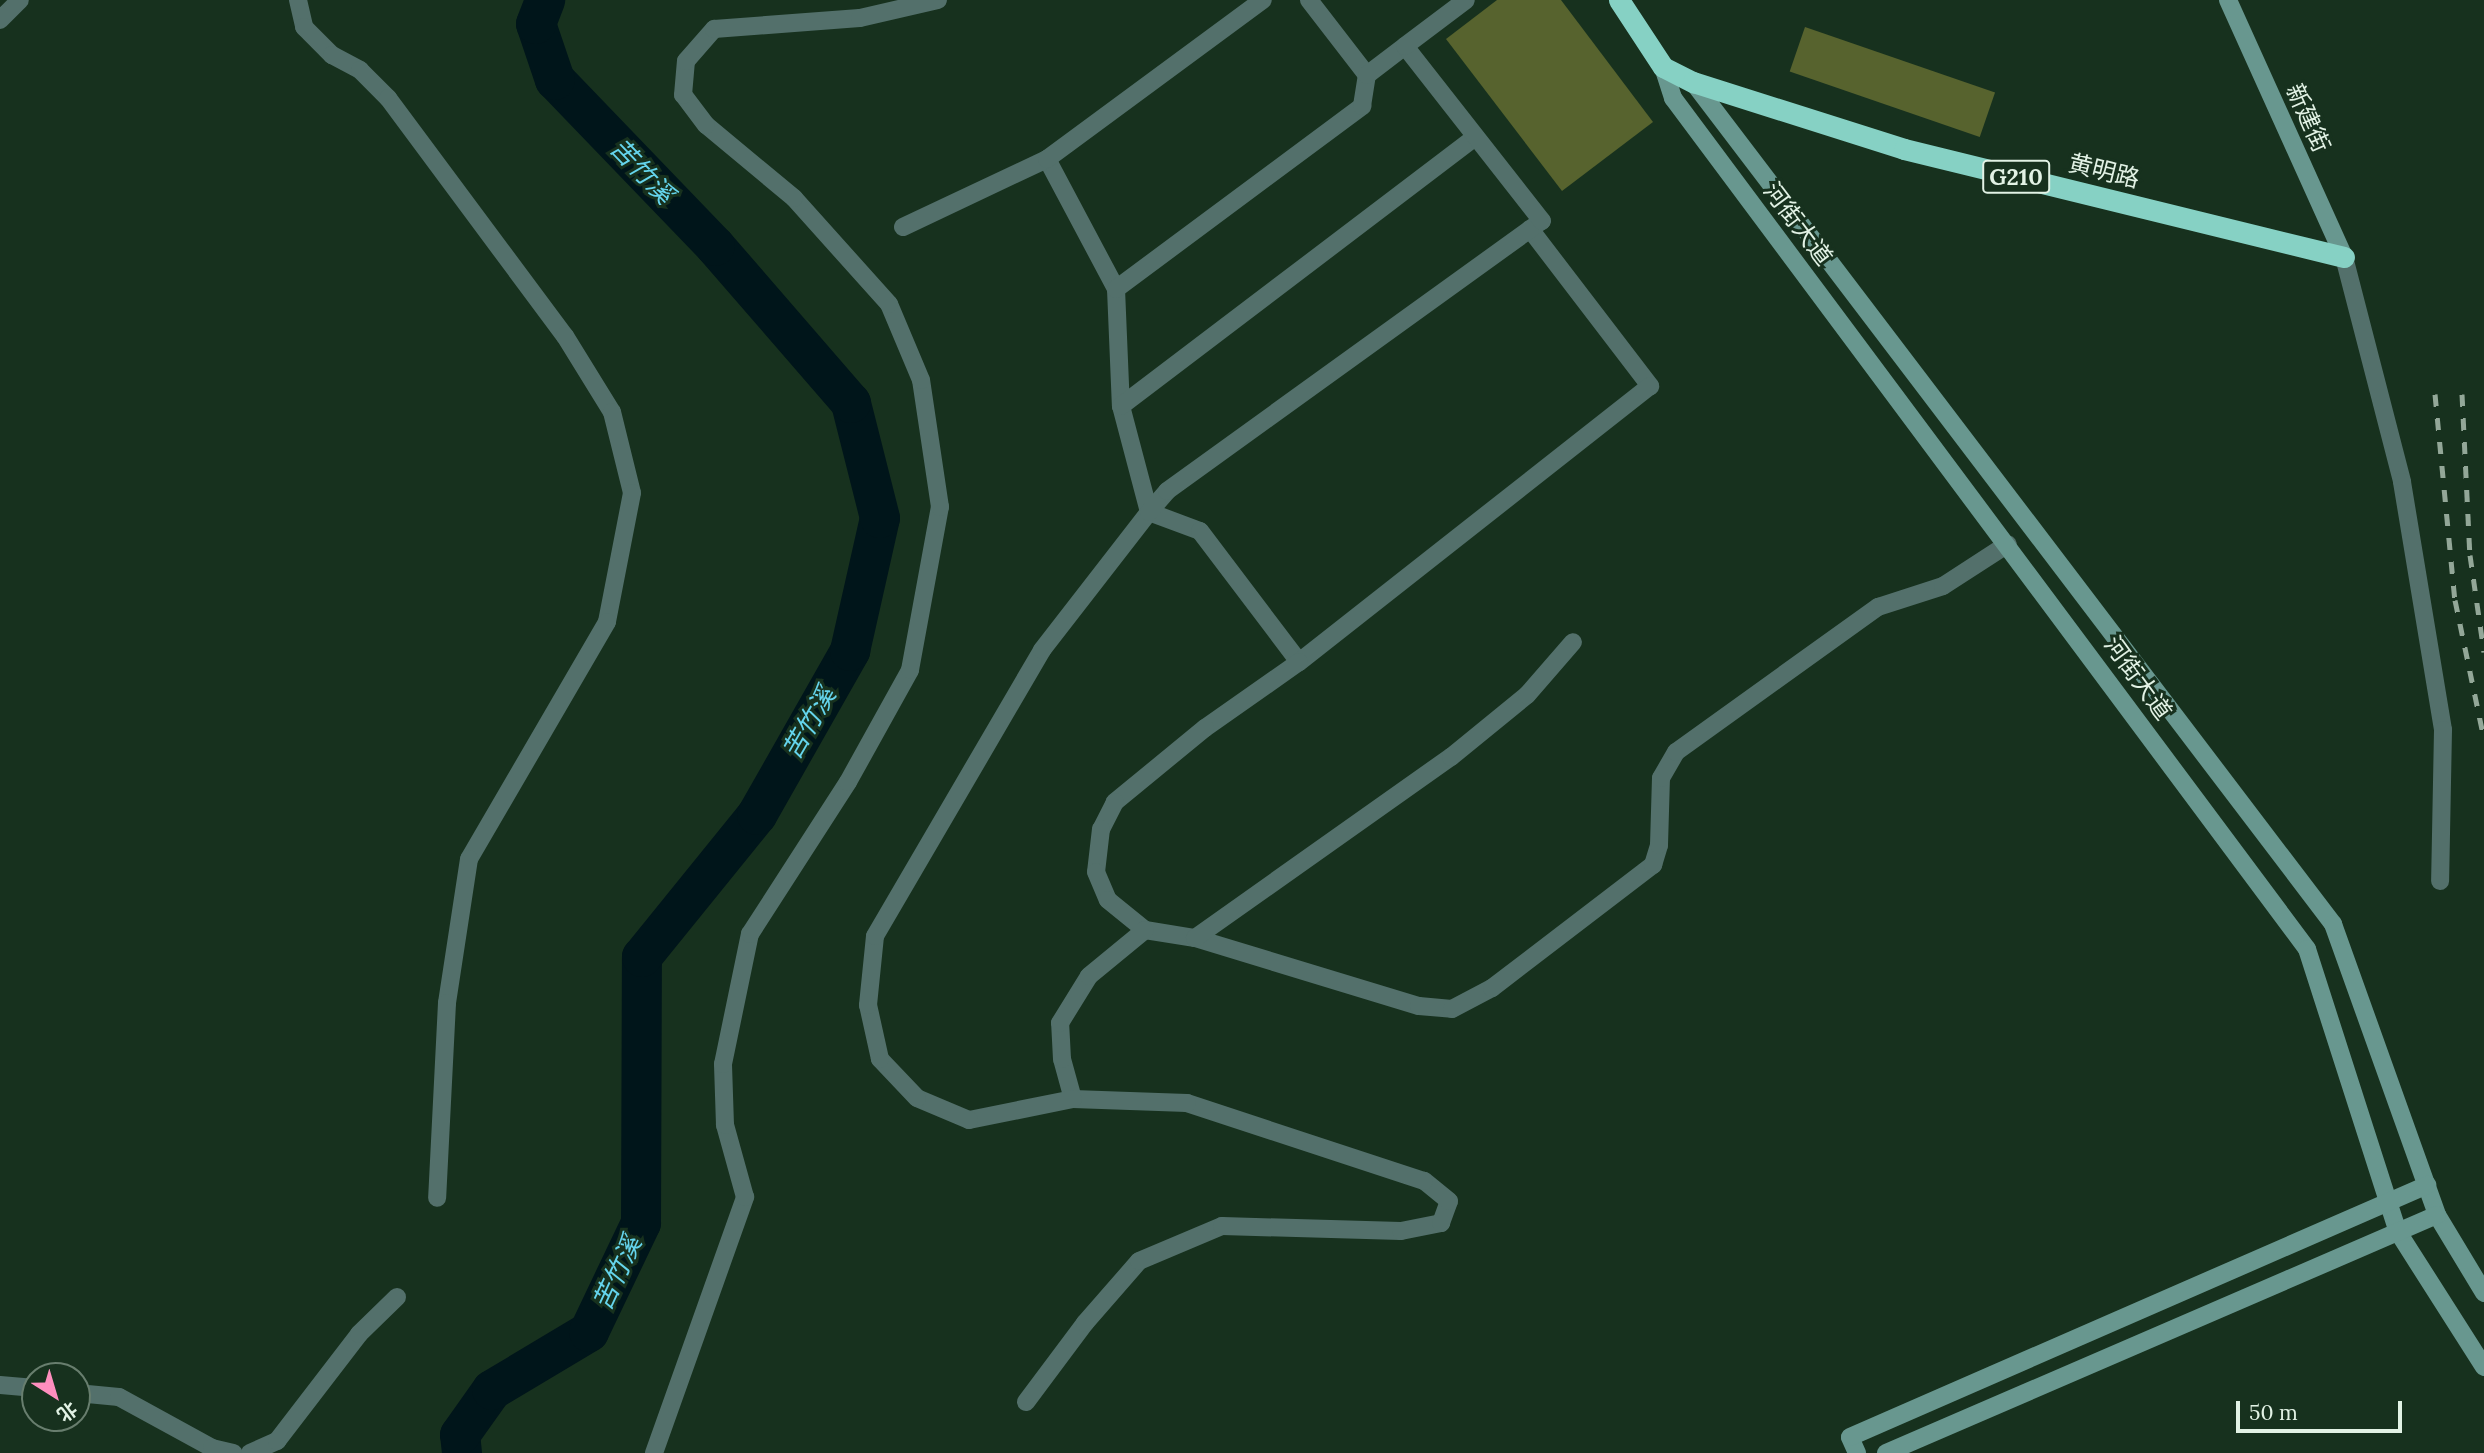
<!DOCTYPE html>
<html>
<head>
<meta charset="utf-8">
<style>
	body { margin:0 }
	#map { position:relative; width:2484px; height:1453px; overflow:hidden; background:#17311e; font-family:Lora,"Noto Sans SC",serif }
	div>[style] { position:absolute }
	.river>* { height:40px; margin:-20px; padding:0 20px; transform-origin:20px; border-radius:20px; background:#00151a }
	.building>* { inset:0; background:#57632e; transform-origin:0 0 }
	.street>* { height:18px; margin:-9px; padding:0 9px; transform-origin:9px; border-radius:9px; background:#53706b }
	.secondary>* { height:18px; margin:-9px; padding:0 9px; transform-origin:9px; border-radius:9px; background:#68978f }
	.highway>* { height:21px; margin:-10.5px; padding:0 10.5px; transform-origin:10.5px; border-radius:10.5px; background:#86d1c4 }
	.rail>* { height:5px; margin-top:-2.5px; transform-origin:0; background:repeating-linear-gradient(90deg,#93a798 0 12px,transparent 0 24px) }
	span { translate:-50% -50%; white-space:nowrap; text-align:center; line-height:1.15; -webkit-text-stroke:6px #17311e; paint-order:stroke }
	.shield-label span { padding:2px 5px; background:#17311e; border:2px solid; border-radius:5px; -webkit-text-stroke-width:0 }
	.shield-label { font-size:23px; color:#e2f2e5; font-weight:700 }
	.street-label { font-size:24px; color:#e2f2e5 }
	.water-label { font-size:26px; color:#65d5ed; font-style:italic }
	.north { position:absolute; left:21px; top:1362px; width:70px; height:70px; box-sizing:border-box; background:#17311e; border:2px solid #687e6e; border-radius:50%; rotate:143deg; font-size:19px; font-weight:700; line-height:28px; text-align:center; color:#e2f2e5 }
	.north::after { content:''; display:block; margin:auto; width:24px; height:32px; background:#fe8ebe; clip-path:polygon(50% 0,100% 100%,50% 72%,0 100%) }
	.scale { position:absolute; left:2236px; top:1401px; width:166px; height:32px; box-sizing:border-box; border:4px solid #e2f2e5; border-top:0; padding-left:9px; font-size:21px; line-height:24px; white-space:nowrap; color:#e2f2e5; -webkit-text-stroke:5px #17311e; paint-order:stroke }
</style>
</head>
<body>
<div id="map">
	<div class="river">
		<div style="left:462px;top:1453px;width:18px;rotate:-96deg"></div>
		<div style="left:460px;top:1435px;width:55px;rotate:-54.6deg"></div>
		<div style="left:492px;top:1390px;width:113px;rotate:-30.9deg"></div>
		<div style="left:589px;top:1332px;width:121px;rotate:-64.5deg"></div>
		<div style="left:641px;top:1223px;width:266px;rotate:-89.8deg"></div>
		<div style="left:642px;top:957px;width:183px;rotate:-51deg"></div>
		<div style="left:757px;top:815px;width:189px;rotate:-60.4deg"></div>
		<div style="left:850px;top:651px;width:136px;rotate:-77.3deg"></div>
		<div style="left:880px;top:518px;width:119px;rotate:-104.2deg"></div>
		<div style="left:851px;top:403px;width:208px;rotate:-130.9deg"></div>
		<div style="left:715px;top:246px;width:231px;rotate:-133.9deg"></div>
		<div style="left:555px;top:80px;width:59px;rotate:-108.7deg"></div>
		<div style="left:536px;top:24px;width:26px;rotate:-69deg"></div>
	</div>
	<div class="building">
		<div style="clip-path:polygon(1497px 0,1561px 0,1653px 122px,1562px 191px,1446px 39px)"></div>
		<div style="left:1805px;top:27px;width:201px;height:47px;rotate:19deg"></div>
	</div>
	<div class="street">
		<div style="left:298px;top:0;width:28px;rotate:77deg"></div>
		<div style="left:304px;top:27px;width:40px;rotate:45deg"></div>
		<div style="left:332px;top:55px;width:32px;rotate:28deg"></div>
		<div style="left:360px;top:70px;width:40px;rotate:45deg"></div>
		<div style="left:388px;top:98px;width:297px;rotate:53.4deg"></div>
		<div style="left:565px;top:336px;width:89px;rotate:58.3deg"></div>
		<div style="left:612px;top:412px;width:83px;rotate:76.1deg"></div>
		<div style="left:632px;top:493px;width:131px;rotate:101deg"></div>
		<div style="left:607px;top:622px;width:274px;rotate:120.2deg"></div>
		<div style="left:469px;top:859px;width:146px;rotate:98.7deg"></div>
		<div style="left:447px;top:1003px;width:195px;rotate:92.9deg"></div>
		<div style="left:1309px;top:0;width:95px;rotate:52.3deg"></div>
		<div style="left:0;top:20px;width:28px;rotate:-45deg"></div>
		<div style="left:1047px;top:159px;width:147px;rotate:62deg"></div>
		<div style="left:1116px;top:289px;width:117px;rotate:87.6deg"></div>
		<div style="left:1121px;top:406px;width:110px;rotate:75.2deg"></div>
		<div style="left:1149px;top:512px;width:54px;rotate:20.4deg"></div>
		<div style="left:1200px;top:531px;width:164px;rotate:52.9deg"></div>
		<div style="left:903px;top:227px;width:159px;rotate:-25.3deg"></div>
		<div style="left:1047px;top:159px;width:268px;rotate:-36.4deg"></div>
		<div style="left:1530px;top:229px;width:198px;rotate:52.6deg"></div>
		<div style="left:1650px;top:386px;width:447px;rotate:141.8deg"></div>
		<div style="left:1299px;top:662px;width:115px;rotate:144.9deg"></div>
		<div style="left:1205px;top:728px;width:117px;rotate:140.6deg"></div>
		<div style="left:1115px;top:802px;width:30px;rotate:117deg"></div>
		<div style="left:1101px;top:829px;width:43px;rotate:96.6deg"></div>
		<div style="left:1096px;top:872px;width:30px;rotate:67deg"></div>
		<div style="left:1108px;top:900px;width:48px;rotate:39deg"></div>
		<div style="left:1145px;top:930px;width:51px;rotate:9.1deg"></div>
		<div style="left:1195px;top:938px;width:234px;rotate:16.9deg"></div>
		<div style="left:1419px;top:1006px;width:33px;rotate:5deg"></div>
		<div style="left:1452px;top:1009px;width:45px;rotate:-27.7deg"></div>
		<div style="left:1492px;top:988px;width:203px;rotate:-37.4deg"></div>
		<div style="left:1653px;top:865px;width:21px;rotate:-73deg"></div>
		<div style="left:1659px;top:845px;width:67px;rotate:-88.3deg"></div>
		<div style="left:1661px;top:778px;width:30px;rotate:-60deg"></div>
		<div style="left:1676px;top:752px;width:249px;rotate:-35.7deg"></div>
		<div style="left:1878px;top:607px;width:68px;rotate:-17.9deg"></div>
		<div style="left:1943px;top:586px;width:77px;rotate:-32.9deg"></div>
		<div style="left:2344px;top:257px;width:232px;rotate:75.5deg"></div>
		<div style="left:2402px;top:482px;width:251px;rotate:80.6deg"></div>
		<div style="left:2443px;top:730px;width:151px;rotate:91.1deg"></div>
		<div style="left:1116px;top:289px;width:307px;rotate:-36.6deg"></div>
		<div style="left:1362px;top:106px;width:31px;rotate:-81deg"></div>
		<div style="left:1367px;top:75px;width:48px;rotate:-37.3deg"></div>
		<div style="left:1121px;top:406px;width:445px;rotate:-37.2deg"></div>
		<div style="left:1195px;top:938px;width:314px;rotate:-35.3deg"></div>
		<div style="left:1451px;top:757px;width:98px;rotate:-39.2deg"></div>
		<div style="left:1527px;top:695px;width:70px;rotate:-49deg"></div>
		<div style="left:1073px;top:1099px;width:41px;rotate:-105.4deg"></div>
		<div style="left:1062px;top:1059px;width:36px;rotate:-93deg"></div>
		<div style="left:1060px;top:1023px;width:55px;rotate:-58.3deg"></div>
		<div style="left:1089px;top:976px;width:72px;rotate:-39.4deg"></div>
		<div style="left:0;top:1385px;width:35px;rotate:5deg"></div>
		<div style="left:77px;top:1393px;width:42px;rotate:5.4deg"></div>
		<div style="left:119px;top:1397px;width:106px;rotate:28.7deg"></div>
		<div style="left:212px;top:1448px;width:22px;rotate:13deg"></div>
		<div style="left:1026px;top:1402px;width:99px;rotate:-53.2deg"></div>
		<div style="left:1085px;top:1323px;width:82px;rotate:-48.9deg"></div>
		<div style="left:1139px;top:1261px;width:90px;rotate:-22.9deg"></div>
		<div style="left:1222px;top:1226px;width:179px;rotate:1.6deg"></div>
		<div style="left:1401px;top:1231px;width:41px;rotate:-11.3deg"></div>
		<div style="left:1441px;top:1223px;width:23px;rotate:-70deg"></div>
		<div style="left:1449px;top:1201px;width:32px;rotate:-141deg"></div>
		<div style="left:1424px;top:1181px;width:250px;rotate:-161.8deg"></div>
		<div style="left:1187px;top:1103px;width:114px;rotate:-178deg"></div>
		<div style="left:1073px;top:1099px;width:106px;rotate:168.6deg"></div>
		<div style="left:969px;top:1120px;width:56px;rotate:-157.1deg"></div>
		<div style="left:917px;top:1098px;width:54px;rotate:-133.5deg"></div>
		<div style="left:880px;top:1059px;width:55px;rotate:-102.5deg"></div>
		<div style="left:868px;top:1005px;width:69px;rotate:-84.2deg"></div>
		<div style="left:875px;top:936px;width:331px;rotate:-59.7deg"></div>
		<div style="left:1042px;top:650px;width:175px;rotate:-52.2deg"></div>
		<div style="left:1149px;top:512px;width:28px;rotate:-49deg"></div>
		<div style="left:1167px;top:491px;width:462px;rotate:-35.8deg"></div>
		<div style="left:1542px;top:221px;width:222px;rotate:-128.1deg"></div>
		<div style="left:1405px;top:46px;width:76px;rotate:-37deg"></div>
		<div style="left:250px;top:1453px;width:30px;rotate:-24deg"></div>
		<div style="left:277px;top:1441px;width:135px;rotate:-52.5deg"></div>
		<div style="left:359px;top:1334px;width:53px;rotate:-44.2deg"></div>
		<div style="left:654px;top:1453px;width:272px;rotate:-70.4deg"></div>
		<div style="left:745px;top:1197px;width:75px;rotate:-105.5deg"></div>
		<div style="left:725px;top:1125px;width:61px;rotate:-91.9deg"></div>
		<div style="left:723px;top:1064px;width:133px;rotate:-78.3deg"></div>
		<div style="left:750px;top:934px;width:181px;rotate:-57.2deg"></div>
		<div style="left:848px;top:782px;width:128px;rotate:-61deg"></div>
		<div style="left:910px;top:670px;width:166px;rotate:-79.6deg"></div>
		<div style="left:940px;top:507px;width:128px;rotate:-98.5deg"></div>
		<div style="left:921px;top:380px;width:82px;rotate:-112.8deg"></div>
		<div style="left:889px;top:304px;width:142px;rotate:-131.9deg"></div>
		<div style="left:794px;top:198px;width:114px;rotate:-140.3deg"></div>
		<div style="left:706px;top:125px;width:38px;rotate:-127deg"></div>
		<div style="left:683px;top:95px;width:34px;rotate:-85deg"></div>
		<div style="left:686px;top:61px;width:43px;rotate:-48.8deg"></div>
		<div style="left:714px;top:29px;width:146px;rotate:-4.3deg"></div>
		<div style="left:860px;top:18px;width:80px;rotate:-13deg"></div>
	</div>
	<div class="secondary">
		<div style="left:2228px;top:0;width:282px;rotate:65.7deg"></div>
		<div style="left:1663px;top:67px;width:33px;rotate:72deg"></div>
		<div style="left:1673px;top:98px;width:1061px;rotate:53.31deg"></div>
		<div style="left:2307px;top:949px;width:297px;rotate:72.2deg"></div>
		<div style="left:2398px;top:1232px;width:160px;rotate:57.5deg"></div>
		<div style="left:1693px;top:82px;width:1058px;rotate:52.76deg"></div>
		<div style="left:2333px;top:924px;width:309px;rotate:70.3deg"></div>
		<div style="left:2437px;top:1215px;width:91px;rotate:58.9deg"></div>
		<div style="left:1857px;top:1453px;width:17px;rotate:-114deg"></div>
		<div style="left:1850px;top:1437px;width:630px;rotate:-23.59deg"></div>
		<div style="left:1886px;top:1453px;width:600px;rotate:-23.36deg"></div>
	</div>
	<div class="highway">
		<div style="left:1619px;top:0;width:80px;rotate:56.7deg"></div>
		<div style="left:1663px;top:67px;width:34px;rotate:27deg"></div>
		<div style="left:1693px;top:82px;width:221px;rotate:17.6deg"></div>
		<div style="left:1904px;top:149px;width:453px;rotate:13.8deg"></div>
	</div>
	<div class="rail">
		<div style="left:2435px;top:394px;width:207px;rotate:84.5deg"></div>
		<div style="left:2455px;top:600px;width:142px;rotate:78.2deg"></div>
		<div style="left:2462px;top:394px;width:161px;rotate:87.2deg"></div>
		<div style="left:2470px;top:555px;width:98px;rotate:81.8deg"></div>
	</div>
	<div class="shield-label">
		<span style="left:2016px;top:177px">G210</span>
	</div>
	<div class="street-label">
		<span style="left:2308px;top:118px;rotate:66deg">新建街</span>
		<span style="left:2104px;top:171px;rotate:14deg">黄明路</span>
		<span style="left:1798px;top:224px;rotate:53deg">河街大道</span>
		<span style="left:2138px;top:678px;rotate:54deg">河街大道</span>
	</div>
	<div class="water-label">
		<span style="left:642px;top:171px;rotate:46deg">苦竹溪</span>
		<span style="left:809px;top:723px;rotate:-60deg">苦竹溪</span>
		<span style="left:617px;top:1273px;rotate:-65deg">苦竹溪</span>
	</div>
	<div class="north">北</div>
	<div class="scale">50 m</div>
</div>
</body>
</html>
